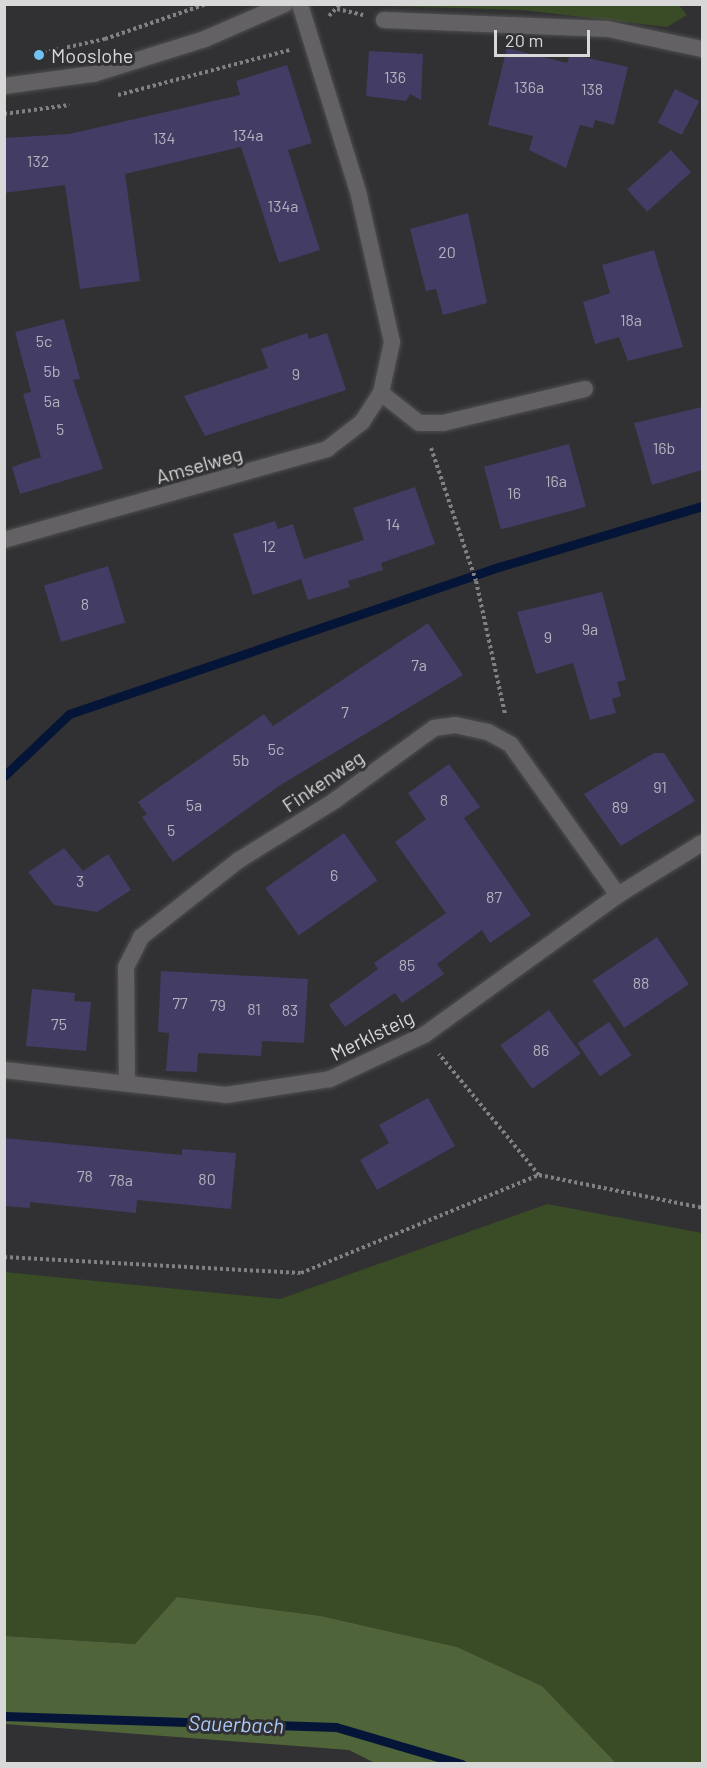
<!DOCTYPE html>
<html>
<head>
<meta charset="utf-8">
<style>
	body { margin:0 }
	#map { position:relative; width:707px; height:1768px; overflow:hidden; background:#313032; font-family:Barlow,sans-serif }
	div>[style] { position:absolute }
	.green>* { inset:0; background:#3a4c25 }
	.forest>* { inset:0; background:#506439 }
	.stream>* { height:9px; margin:-4.5px; padding:0 4.5px; transform-origin:4.5px; border-radius:4.5px; background:#051537 }
	.building>* { inset:0; background:#433c65; transform-origin:0 0 }
	.path>* { height:4px; margin-top:-2px; transform-origin:0; background:repeating-linear-gradient(90deg,#818082 0 3px,transparent 0 6px) }
	.roads { filter:drop-shadow(0 0 2px #4e4e4f) drop-shadow(0 0 2px #4e4e4f) }
	.minor>* { height:16px; margin:-8px; padding:0 8px; transform-origin:8px; border-radius:8px; background:#636164 }
	.tertiary>* { height:16px; margin:-8px; padding:0 8px; transform-origin:8px; border-radius:8px; background:#636164 }
	.dots>* { width:16px; height:16px; translate:-50% -50%; box-sizing:border-box; border:3px solid #313032; border-radius:50% }
	span { translate:-50% -50%; white-space:nowrap; text-align:center; line-height:1.15; -webkit-text-stroke:6px #313032; paint-order:stroke }
	.number-label { font-size:16px; color:#b3b1bc }
	.number-label span { -webkit-text-stroke-width:0 }
	.poi-label { font-size:20px; color:#d8d8d9 }
	.left { translate:0 -50%; text-align:left }
	.street-label { font-size:20px; color:#d8d8d9 }
	.water-label { font-size:21px; color:#acc9fc; font-style:italic }
	.frame { position:absolute; inset:0; border:6px solid #d8d8d9; pointer-events:none }
	.scale { position:absolute; left:494px; top:30px; width:96px; height:27px; box-sizing:border-box; border:3px solid #d8d8d9; border-top:0; padding-left:8px; font-size:18px; line-height:21px; white-space:nowrap; color:#d8d8d9; -webkit-text-stroke:4px #313032; paint-order:stroke }
</style>
</head>
<body>
<div id="map">
	<div class="green">
		<div style="clip-path:polygon(679px 5px,687px 15px,667px 27px,523px 10px,352px 5px)"></div>
		<div style="clip-path:polygon(547px 1204px,702px 1233px,702px 1763px,616px 1763px,542px 1686px,457px 1647px,321px 1616px,177px 1597px,136px 1644px,5px 1636px,4px 1272px,280px 1299px)"></div>
	</div>
	<div class="forest">
		<div style="clip-path:polygon(177px 1597px,321px 1616px,457px 1647px,542px 1686px,616px 1763px,375px 1763px,349px 1750px,5px 1724px,5px 1636px,135px 1644px)"></div>
	</div>
	<div class="stream">
		<div style="left:4px;top:776px;width:90px;rotate:-43.6deg"></div>
		<div style="left:69px;top:714px;width:447px;rotate:-18.9deg"></div>
		<div style="left:492px;top:569px;width:219px;rotate:-16.7deg"></div>
		<div style="left:4px;top:1716px;width:332px;rotate:1.9deg"></div>
		<div style="left:336px;top:1727px;width:131px;rotate:16.4deg"></div>
	</div>
	<div class="building">
		<div style="clip-path:polygon(507px 48px,567px 63px,570px 54px,628px 67px,614px 125px,595px 120px,593px 128px,580px 125px,566px 168px,529px 150px,533px 136px,488px 125px)"></div>
		<div style="clip-path:polygon(369px 51px,423px 54px,421px 100px,410px 94px,406px 101px,366px 96px)"></div>
		<div style="clip-path:polygon(287px 65px,312px 143px,288px 150px,320px 250px,279px 263px,241px 147px,125px 174px,140px 281px,80px 289px,65px 185px,4px 193px,4px 138px,69px 134px,240px 95px,236px 81px)"></div>
		<div style="left:675px;top:89px;width:27px;height:38px;rotate:27deg"></div>
		<div style="left:671px;top:150px;width:30px;height:59px;rotate:48deg"></div>
		<div style="clip-path:polygon(468px 213px,487px 303px,443px 315px,436px 289px,426px 291px,410px 229px)"></div>
		<div style="clip-path:polygon(654px 250px,683px 347px,628px 361px,619px 337px,595px 344px,583px 302px,610px 293px,602px 265px)"></div>
		<div style="clip-path:polygon(64px 319px,80px 379px,73px 380px,103px 469px,20px 494px,12px 467px,41px 457px,23px 394px,31px 392px,15px 332px)"></div>
		<div style="clip-path:polygon(307px 333px,309px 339px,327px 333px,346px 390px,205px 436px,184px 396px,268px 368px,261px 349px)"></div>
		<div style="clip-path:polygon(702px 407px,702px 470px,652px 485px,634px 423px)"></div>
		<div style="left:569px;top:444px;width:65px;height:88px;rotate:75deg"></div>
		<div style="clip-path:polygon(415px 487px,435px 544px,381px 563px,383px 570px,348px 581px,350px 587px,308px 600px,301px 579px,253px 595px,233px 534px,275px 521px,278px 529px,293px 524px,304px 559px,364px 540px,353px 508px)"></div>
		<div style="left:108px;top:566px;width:59px;height:67px;rotate:73deg"></div>
		<div style="clip-path:polygon(602px 592px,626px 680px,617px 682px,621px 696px,612px 699px,616px 713px,590px 720px,573px 663px,536px 674px,517px 612px)"></div>
		<div style="clip-path:polygon(428px 623px,463px 675px,279px 786px,173px 862px,142px 817px,147px 814px,138px 802px,264px 714px,273px 726px)"></div>
		<div style="clip-path:polygon(654px 753px,664px 753px,695px 801px,621px 846px,584px 794px)"></div>
		<div style="clip-path:polygon(449px 764px,480px 807px,464px 818px,531px 915px,490px 943px,482px 930px,437px 964px,444px 974px,402px 1003px,395px 993px,345px 1027px,329px 1005px,378px 969px,374px 963px,446px 913px,395px 842px,426px 819px,408px 793px)"></div>
		<div style="left:344px;top:833px;width:58px;height:96px;rotate:55deg"></div>
		<div style="clip-path:polygon(64px 848px,83px 871px,108px 854px,131px 890px,97px 912px,54px 905px,28px 872px)"></div>
		<div style="left:657px;top:937px;width:57px;height:78px;rotate:56deg"></div>
		<div style="clip-path:polygon(161px 971px,308px 979px,304px 1043px,262px 1041px,261px 1056px,198px 1053px,197px 1072px,166px 1071px,169px 1033px,158px 1032px)"></div>
		<div style="clip-path:polygon(32px 989px,75px 993px,74px 1001px,91px 1002px,86px 1051px,26px 1046px)"></div>
		<div style="left:549px;top:1010px;width:54px;height:60px;rotate:54deg"></div>
		<div style="left:609px;top:1022px;width:40px;height:38px;rotate:56deg"></div>
		<div style="clip-path:polygon(428px 1098px,455px 1146px,377px 1190px,360px 1160px,389px 1143px,379px 1125px)"></div>
		<div style="clip-path:polygon(4px 1138px,182px 1155px,182px 1149px,236px 1153px,231px 1209px,137px 1200px,136px 1213px,30px 1202px,30px 1208px,4px 1206px)"></div>
	</div>
	<div class="path">
		<div style="left:337px;top:9px;width:27px;rotate:13deg"></div>
		<div style="left:329px;top:16px;width:16px;rotate:-47deg"></div>
		<div style="left:32px;top:55px;width:75px;rotate:-12.4deg"></div>
		<div style="left:105px;top:39px;width:107px;rotate:-19.1deg"></div>
		<div style="left:118px;top:95px;width:178px;rotate:-14.7deg"></div>
		<div style="left:4px;top:114px;width:66px;rotate:-7.9deg"></div>
		<div style="left:431px;top:448px;width:140px;rotate:71.3deg"></div>
		<div style="left:476px;top:581px;width:136px;rotate:77.7deg"></div>
		<div style="left:539px;top:1175px;width:166px;rotate:11.4deg"></div>
		<div style="left:4px;top:1257px;width:297px;rotate:3.1deg"></div>
		<div style="left:301px;top:1273px;width:257px;rotate:-22.4deg"></div>
		<div style="left:539px;top:1175px;width:157px;rotate:-129.6deg"></div>
	</div>
	<div class="roads">
		<div class="minor">
			<div style="left:384px;top:20px;width:224px;rotate:2.3deg"></div>
			<div style="left:608px;top:29px;width:96px;rotate:12deg"></div>
			<div style="left:381px;top:393px;width:48px;rotate:38.3deg"></div>
			<div style="left:419px;top:423px;width:24px"></div>
			<div style="left:443px;top:423px;width:146px;rotate:-13.5deg"></div>
			<div style="left:4px;top:540px;width:336px;rotate:-15.7deg"></div>
			<div style="left:327px;top:449px;width:44px;rotate:-37.6deg"></div>
			<div style="left:362px;top:422px;width:35px;rotate:-57deg"></div>
			<div style="left:381px;top:393px;width:52px;rotate:-77.8deg"></div>
			<div style="left:392px;top:342px;width:151px;rotate:-102.7deg"></div>
			<div style="left:359px;top:195px;width:200px;rotate:-107.2deg"></div>
			<div style="left:4px;top:1070px;width:223px;rotate:6.4deg"></div>
			<div style="left:226px;top:1095px;width:105px;rotate:-8.7deg"></div>
			<div style="left:330px;top:1079px;width:104px;rotate:-25.1deg"></div>
			<div style="left:424px;top:1035px;width:239px;rotate:-35.8deg"></div>
			<div style="left:618px;top:895px;width:99px;rotate:-31.8deg"></div>
			<div style="left:127px;top:1083px;width:116px;rotate:-90.5deg"></div>
			<div style="left:126px;top:967px;width:34px;rotate:-63deg"></div>
			<div style="left:141px;top:937px;width:125px;rotate:-38.2deg"></div>
			<div style="left:239px;top:860px;width:112px;rotate:-31.8deg"></div>
			<div style="left:334px;top:801px;width:124px;rotate:-36.1deg"></div>
			<div style="left:434px;top:728px;width:21px;rotate:-8deg"></div>
			<div style="left:455px;top:725px;width:34px;rotate:12deg"></div>
			<div style="left:488px;top:732px;width:26px;rotate:29deg"></div>
			<div style="left:511px;top:745px;width:184px;rotate:54.5deg"></div>
		</div>
		<div class="tertiary">
			<div style="left:4px;top:86px;width:90px;rotate:-7.7deg"></div>
			<div style="left:93px;top:74px;width:117px;rotate:-17.4deg"></div>
			<div style="left:205px;top:39px;width:87px;rotate:-23.6deg"></div>
		</div>
	</div>
	<div class="dots">
		<div style="left:39px;top:55px;background:#70c2f4"></div>
	</div>
	<div class="number-label">
		<span style="left:395px;top:77px">136</span>
		<span style="left:529px;top:87px">136a</span>
		<span style="left:592px;top:89px">138</span>
		<span style="left:248px;top:135px">134a</span>
		<span style="left:164px;top:138px">134</span>
		<span style="left:38px;top:161px">132</span>
		<span style="left:283px;top:206px">134a</span>
		<span style="left:447px;top:252px">20</span>
		<span style="left:631px;top:320px">18a</span>
		<span style="left:44px;top:341px">5c</span>
		<span style="left:52px;top:371px">5b</span>
		<span style="left:296px;top:374px">9</span>
		<span style="left:52px;top:401px">5a</span>
		<span style="left:60px;top:429px">5</span>
		<span style="left:664px;top:448px">16b</span>
		<span style="left:556px;top:481px">16a</span>
		<span style="left:514px;top:493px">16</span>
		<span style="left:393px;top:524px">14</span>
		<span style="left:269px;top:546px">12</span>
		<span style="left:85px;top:604px">8</span>
		<span style="left:590px;top:629px">9a</span>
		<span style="left:548px;top:637px">9</span>
		<span style="left:419px;top:665px">7a</span>
		<span style="left:345px;top:712px">7</span>
		<span style="left:276px;top:749px">5c</span>
		<span style="left:241px;top:760px">5b</span>
		<span style="left:660px;top:787px">91</span>
		<span style="left:444px;top:800px">8</span>
		<span style="left:194px;top:805px">5a</span>
		<span style="left:620px;top:807px">89</span>
		<span style="left:171px;top:830px">5</span>
		<span style="left:334px;top:875px">6</span>
		<span style="left:80px;top:881px">3</span>
		<span style="left:494px;top:897px">87</span>
		<span style="left:407px;top:965px">85</span>
		<span style="left:641px;top:983px">88</span>
		<span style="left:180px;top:1003px">77</span>
		<span style="left:218px;top:1005px">79</span>
		<span style="left:254px;top:1009px">81</span>
		<span style="left:290px;top:1010px">83</span>
		<span style="left:59px;top:1024px">75</span>
		<span style="left:541px;top:1050px">86</span>
		<span style="left:85px;top:1176px">78</span>
		<span style="left:207px;top:1179px">80</span>
		<span style="left:121px;top:1180px">78a</span>
	</div>
	<div class="poi-label">
		<span class="left" style="left:51px;top:55px">Mooslohe</span>
	</div>
	<div class="street-label">
		<span style="left:199px;top:465px;rotate:-16deg">Amselweg</span>
		<span style="left:323px;top:781px;rotate:-34deg">Finkenweg</span>
		<span style="left:372px;top:1035px;rotate:-26deg">Merklsteig</span>
	</div>
	<div class="water-label">
		<span style="left:236px;top:1724px;rotate:2deg">Sauerbach</span>
	</div>
	<div class="frame"></div>
	<div class="scale">20 m</div>
</div>
</body>
</html>
